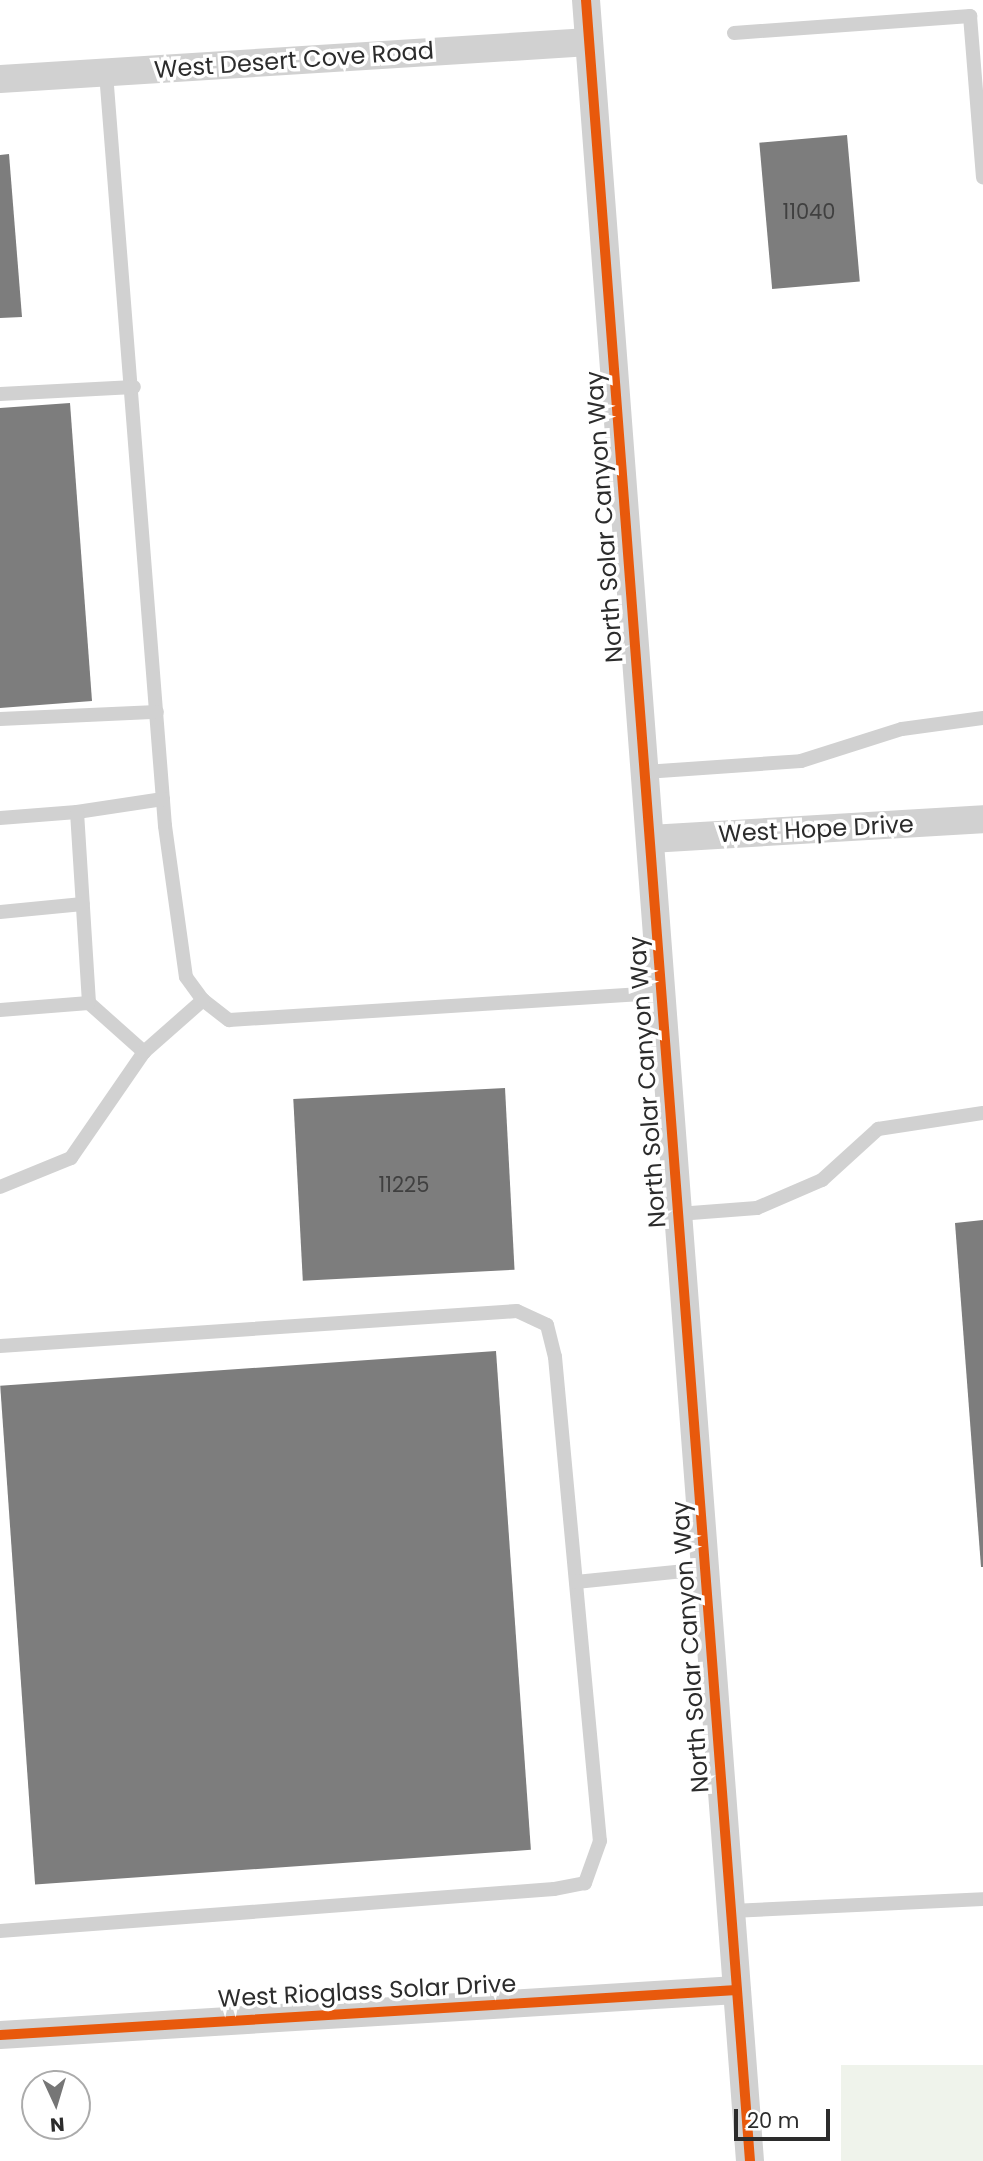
<!DOCTYPE html>
<html>
<head>
<meta charset="utf-8">
<style>
	body { margin:0 }
	#map { position:relative; width:983px; height:2161px; overflow:hidden; background:#fff; font-family:Poppins,sans-serif }
	div>[style] { position:absolute }
	.green>* { inset:0; background:#eff3eb; transform-origin:0 0 }
	.building>* { inset:0; background:#7d7d7d; transform-origin:0 0 }
	.service>* { height:14px; margin:-7px; padding:0 7px; transform-origin:7px; border-radius:7px; background:#d1d1d1 }
	.minor>* { height:28px; margin:-14px; padding:0 14px; transform-origin:14px; border-radius:14px; background:#d1d1d1 }
	.cycleway>* { height:10px; margin:-5px; padding:0 5px; transform-origin:5px; border-radius:5px; background:#e8590c }
	span { translate:-50% -50%; white-space:nowrap; text-align:center; line-height:1.15; -webkit-text-stroke:7px #fff; paint-order:stroke }
	.number-label { font-size:21px; color:#404040 }
	.number-label span { -webkit-text-stroke-width:0 }
	.street-label { font-size:24px; color:#2c2c2c }
	.north { position:absolute; left:21px; top:2070px; width:70px; height:70px; box-sizing:border-box; background:#fff; border:2px solid #ababab; border-radius:50%; rotate:176deg; font-size:19px; font-weight:700; line-height:28px; text-align:center; color:#2c2c2c }
	.north::after { content:''; display:block; margin:auto; width:24px; height:32px; background:#767676; clip-path:polygon(50% 0,100% 100%,50% 72%,0 100%) }
	.scale { position:absolute; left:734px; top:2109px; width:96px; height:32px; box-sizing:border-box; border:4px solid #2c2c2c; border-top:0; padding-left:9px; font-size:21px; line-height:24px; white-space:nowrap; color:#2c2c2c; -webkit-text-stroke:5px #fff; paint-order:stroke }
</style>
</head>
<body>
<div id="map">
	<div class="green">
		<div style="left:983px;top:2065px;width:96px;height:142px;rotate:90deg"></div>
	</div>
	<div class="building">
		<div style="left:847px;top:135px;width:147px;height:88px;rotate:85deg"></div>
		<div style="clip-path:polygon(9px 154px,22px 317px,0 318px,0 155px)"></div>
		<div style="clip-path:polygon(70px 403px,92px 701px,0 708px,0 408px)"></div>
		<div style="left:505px;top:1088px;width:182px;height:212px;rotate:87deg"></div>
		<div style="clip-path:polygon(983px 1220px,983px 1567px,981px 1567px,955px 1223px)"></div>
		<div style="left:496px;top:1351px;width:500px;height:497px;rotate:86deg"></div>
	</div>
	<div class="service">
		<div style="left:734px;top:33px;width:237px;rotate:-4.1deg"></div>
		<div style="left:970px;top:16px;width:162px;rotate:85.4deg"></div>
		<div style="left:106px;top:73px;width:755px;rotate:85.52deg"></div>
		<div style="left:165px;top:826px;width:152px;rotate:82.1deg"></div>
		<div style="left:186px;top:977px;width:29px;rotate:54deg"></div>
		<div style="left:203px;top:1000px;width:33px;rotate:38deg"></div>
		<div style="left:229px;top:1020px;width:433px;rotate:-3.6deg"></div>
		<div style="left:0;top:394px;width:134px;rotate:-3deg"></div>
		<div style="left:0;top:719px;width:157px;rotate:-2.6deg"></div>
		<div style="left:645px;top:772px;width:156px;rotate:-4deg"></div>
		<div style="left:801px;top:761px;width:106px;rotate:-17.6deg"></div>
		<div style="left:902px;top:729px;width:82px;rotate:-7.7deg"></div>
		<div style="left:77px;top:812px;width:87px;rotate:-8.6deg"></div>
		<div style="left:0;top:818px;width:77px;rotate:-4.5deg"></div>
		<div style="left:77px;top:812px;width:191px;rotate:86.4deg"></div>
		<div style="left:89px;top:1003px;width:74px;rotate:41.7deg"></div>
		<div style="left:144px;top:1052px;width:129px;rotate:124.6deg"></div>
		<div style="left:71px;top:1158px;width:77px;rotate:157.8deg"></div>
		<div style="left:0;top:912px;width:83px;rotate:-5.5deg"></div>
		<div style="left:0;top:1010px;width:89px;rotate:-4.5deg"></div>
		<div style="left:144px;top:1052px;width:79px;rotate:-41.4deg"></div>
		<div style="left:678px;top:1214px;width:79px;rotate:-4.3deg"></div>
		<div style="left:757px;top:1208px;width:71px;rotate:-23.3deg"></div>
		<div style="left:822px;top:1180px;width:76px;rotate:-42.3deg"></div>
		<div style="left:878px;top:1129px;width:106px;rotate:-8.7deg"></div>
		<div style="left:0;top:1346px;width:518px;rotate:-3.87deg"></div>
		<div style="left:517px;top:1311px;width:33px;rotate:25deg"></div>
		<div style="left:547px;top:1325px;width:33px;rotate:76deg"></div>
		<div style="left:555px;top:1357px;width:486px;rotate:84.7deg"></div>
		<div style="left:600px;top:1841px;width:45px;rotate:109.7deg"></div>
		<div style="left:585px;top:1883px;width:32px;rotate:169deg"></div>
		<div style="left:554px;top:1889px;width:556px;rotate:175.66deg"></div>
		<div style="left:576px;top:1582px;width:130px;rotate:-5.8deg"></div>
		<div style="left:731px;top:1911px;width:252px;rotate:-2.7deg"></div>
	</div>
	<div class="minor">
		<div style="left:586px;top:0;width:2167px;rotate:85.66deg"></div>
		<div style="left:0;top:79px;width:590px;rotate:-3.59deg"></div>
		<div style="left:650px;top:839px;width:334px;rotate:-3.4deg"></div>
		<div style="left:0;top:2035px;width:738px;rotate:-3.49deg"></div>
	</div>
	<div class="cycleway">
		<div style="left:586px;top:0;width:2167px;rotate:85.66deg"></div>
		<div style="left:0;top:2035px;width:738px;rotate:-3.49deg"></div>
	</div>
	<div class="number-label">
		<span style="left:809px;top:212px">11040</span>
		<span style="left:404px;top:1185px">11225</span>
	</div>
	<div class="street-label">
		<span style="left:294px;top:60px;rotate:-4deg">West Desert Cove Road</span>
		<span style="left:604px;top:517px;rotate:-94deg">North Solar Canyon Way</span>
		<span style="left:816px;top:829px;rotate:-3deg">West Hope Drive</span>
		<span style="left:647px;top:1082px;rotate:-94deg">North Solar Canyon Way</span>
		<span style="left:690px;top:1647px;rotate:-94deg">North Solar Canyon Way</span>
		<span style="left:367px;top:1991px;rotate:-3deg">West Rioglass Solar Drive</span>
	</div>
	<div class="north">N</div>
	<div class="scale">20 m</div>
</div>
</body>
</html>
